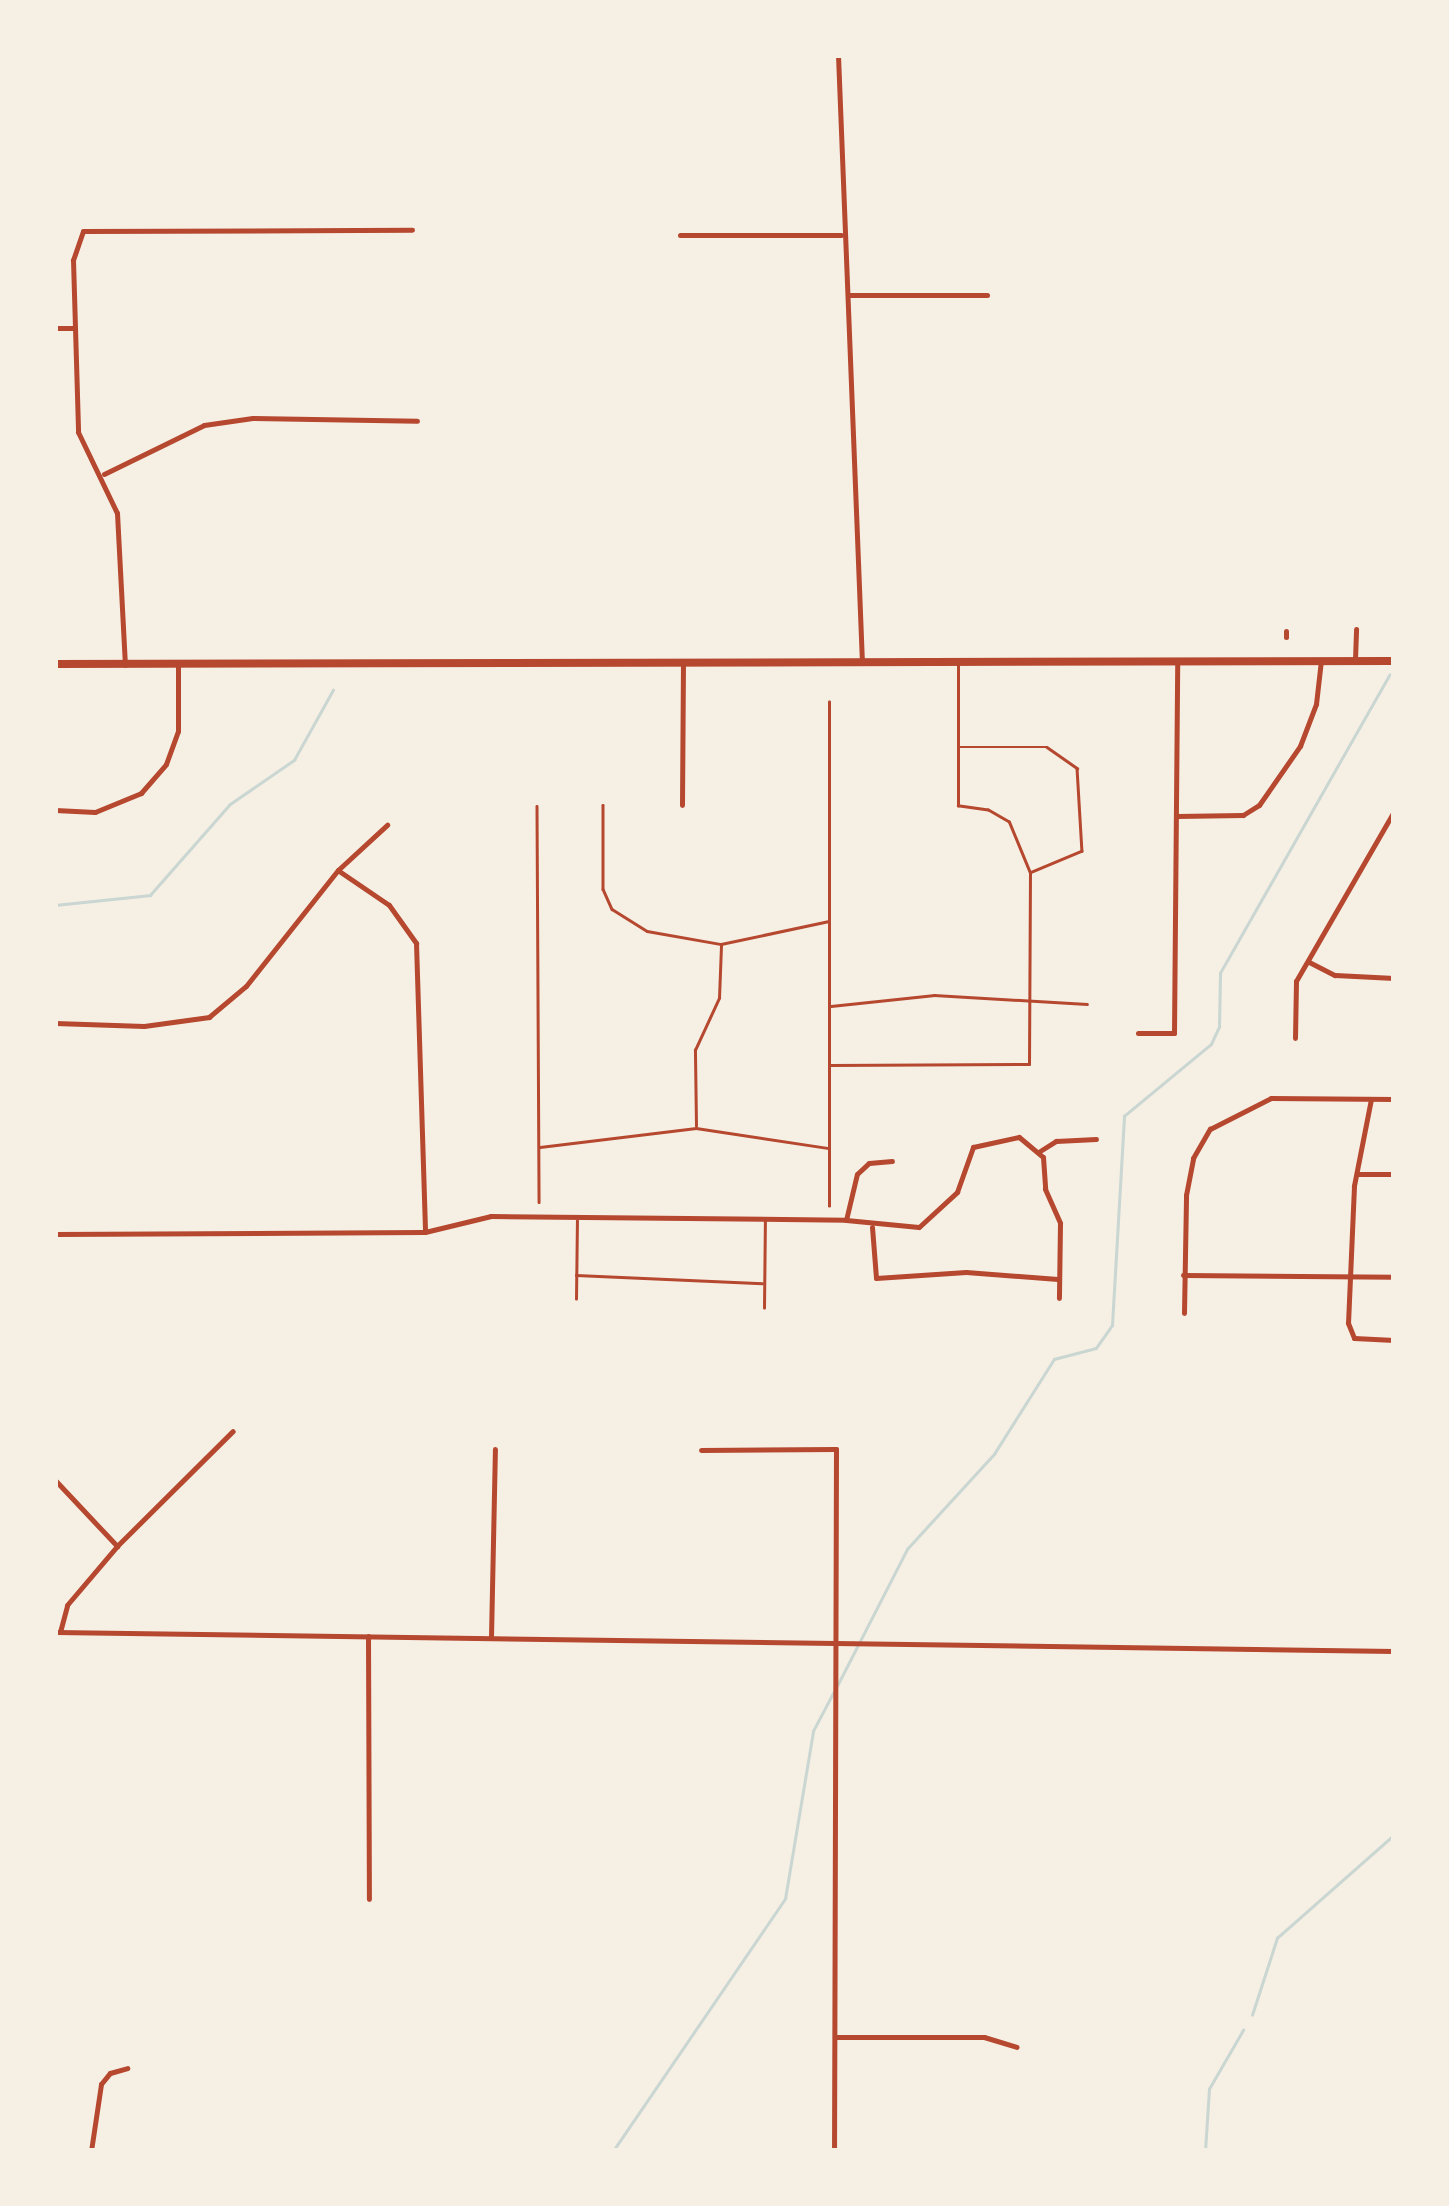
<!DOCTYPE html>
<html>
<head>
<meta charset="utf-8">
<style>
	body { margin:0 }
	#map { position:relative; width:1449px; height:2206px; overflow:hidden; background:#f6efe4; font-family:"Titillium Web",sans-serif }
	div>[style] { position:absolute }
	.stream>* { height:2.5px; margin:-1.25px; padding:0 1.25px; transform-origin:1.25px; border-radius:1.25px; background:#c9d6d2 }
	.service>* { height:2.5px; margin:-1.25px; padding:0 1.25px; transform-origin:1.25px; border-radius:1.25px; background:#b5482f }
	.minor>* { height:5px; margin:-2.5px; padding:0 2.5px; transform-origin:2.5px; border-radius:2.5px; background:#b5482f }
	.primary>* { height:8px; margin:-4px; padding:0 4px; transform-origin:4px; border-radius:4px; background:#b5482f }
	span { translate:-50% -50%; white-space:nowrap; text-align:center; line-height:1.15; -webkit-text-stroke:8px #f6efe4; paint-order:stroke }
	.frame { position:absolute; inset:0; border:58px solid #f6efe4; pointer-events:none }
</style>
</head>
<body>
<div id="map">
	<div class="stream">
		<div style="left:55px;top:905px;width:96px;rotate:-6deg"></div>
		<div style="left:150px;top:895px;width:121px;rotate:-48.7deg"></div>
		<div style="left:230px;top:804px;width:78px;rotate:-34.5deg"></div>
		<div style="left:294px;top:760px;width:80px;rotate:-60.9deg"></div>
		<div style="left:837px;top:1686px;width:154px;rotate:-62.9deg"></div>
		<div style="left:907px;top:1549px;width:129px;rotate:-47.5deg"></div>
		<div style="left:994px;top:1454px;width:112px;rotate:-57.7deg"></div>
		<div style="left:1054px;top:1359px;width:43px;rotate:-14.7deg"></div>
		<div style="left:1096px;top:1348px;width:28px;rotate:-55deg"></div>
		<div style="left:1112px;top:1325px;width:209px;rotate:-86.7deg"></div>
		<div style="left:1124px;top:1116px;width:113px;rotate:-39.6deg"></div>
		<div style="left:1211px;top:1044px;width:19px;rotate:-65deg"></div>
		<div style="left:1219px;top:1027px;width:54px;rotate:-88.9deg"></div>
		<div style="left:1220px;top:973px;width:343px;rotate:-60.4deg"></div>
		<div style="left:1252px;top:2015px;width:81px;rotate:-72deg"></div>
		<div style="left:1277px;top:1938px;width:156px;rotate:-41.4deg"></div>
		<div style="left:613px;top:2151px;width:305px;rotate:-55.7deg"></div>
		<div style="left:785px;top:1899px;width:170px;rotate:-80.5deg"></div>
		<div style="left:813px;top:1731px;width:43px;rotate:-62.2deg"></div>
		<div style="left:1205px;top:2151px;width:62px;rotate:-86.3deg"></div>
		<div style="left:1209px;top:2089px;width:68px;rotate:-60deg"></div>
	</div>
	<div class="service">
		<div style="left:960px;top:747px;width:87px"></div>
		<div style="left:1047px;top:747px;width:37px;rotate:35deg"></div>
		<div style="left:1077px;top:768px;width:83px;rotate:86.6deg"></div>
		<div style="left:1082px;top:851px;width:54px;rotate:157.2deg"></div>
		<div style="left:603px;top:805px;width:84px;rotate:90deg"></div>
		<div style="left:603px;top:889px;width:22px;rotate:66deg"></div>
		<div style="left:612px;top:909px;width:41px;rotate:32.2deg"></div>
		<div style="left:647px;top:931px;width:75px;rotate:10deg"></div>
		<div style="left:721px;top:944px;width:110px;rotate:-12deg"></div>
		<div style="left:537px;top:806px;width:396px;rotate:89.7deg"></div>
		<div style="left:831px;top:1006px;width:104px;rotate:-6.1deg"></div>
		<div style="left:934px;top:995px;width:153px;rotate:3.4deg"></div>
		<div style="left:830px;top:1065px;width:199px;rotate:-0.3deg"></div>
		<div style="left:1029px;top:1064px;width:191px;rotate:-89.7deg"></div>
		<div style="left:1030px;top:873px;width:55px;rotate:-112.4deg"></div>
		<div style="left:1009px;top:822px;width:24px;rotate:-150deg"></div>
		<div style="left:988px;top:810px;width:30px;rotate:-172deg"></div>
		<div style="left:958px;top:806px;width:143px;rotate:-90deg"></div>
		<div style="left:696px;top:1126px;width:76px;rotate:-90.8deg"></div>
		<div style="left:695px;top:1050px;width:57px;rotate:-65.2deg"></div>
		<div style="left:719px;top:998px;width:52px;rotate:-87.8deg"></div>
		<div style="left:540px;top:1147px;width:157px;rotate:-6.9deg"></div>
		<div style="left:696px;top:1128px;width:134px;rotate:8.6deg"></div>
		<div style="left:829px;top:1206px;width:504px;rotate:-90deg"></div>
		<div style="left:576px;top:1275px;width:186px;rotate:2.5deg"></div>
		<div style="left:576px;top:1299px;width:78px;rotate:-89.3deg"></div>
		<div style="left:764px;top:1308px;width:89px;rotate:-89.4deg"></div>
	</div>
	<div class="minor">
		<div style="left:838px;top:55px;width:607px;rotate:87.74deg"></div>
		<div style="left:83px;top:231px;width:31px;rotate:109deg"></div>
		<div style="left:73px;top:260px;width:172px;rotate:88.3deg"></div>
		<div style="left:78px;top:432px;width:90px;rotate:64.3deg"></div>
		<div style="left:117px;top:513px;width:152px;rotate:87deg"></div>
		<div style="left:83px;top:231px;width:329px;rotate:-0.2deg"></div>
		<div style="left:680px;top:235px;width:161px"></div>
		<div style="left:850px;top:295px;width:137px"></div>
		<div style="left:55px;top:328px;width:18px"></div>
		<div style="left:104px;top:474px;width:111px;rotate:-26.1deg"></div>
		<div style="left:204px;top:425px;width:49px;rotate:-8.1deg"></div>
		<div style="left:253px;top:418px;width:164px;rotate:1deg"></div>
		<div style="left:1286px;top:637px;width:6px;rotate:-90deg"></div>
		<div style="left:1355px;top:660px;width:31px;rotate:-88deg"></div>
		<div style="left:682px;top:805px;width:140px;rotate:-89.6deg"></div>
		<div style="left:55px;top:810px;width:40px;rotate:2.9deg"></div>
		<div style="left:95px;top:812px;width:50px;rotate:-22.4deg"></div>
		<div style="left:141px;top:793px;width:38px;rotate:-49deg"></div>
		<div style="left:166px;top:764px;width:35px;rotate:-70deg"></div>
		<div style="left:178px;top:731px;width:66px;rotate:-90deg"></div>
		<div style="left:1177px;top:816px;width:66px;rotate:-0.9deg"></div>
		<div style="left:1243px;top:815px;width:19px;rotate:-32deg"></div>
		<div style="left:1259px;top:805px;width:72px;rotate:-55.2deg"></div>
		<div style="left:1300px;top:746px;width:45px;rotate:-69.1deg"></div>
		<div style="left:1316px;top:704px;width:44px;rotate:-83.5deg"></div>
		<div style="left:339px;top:871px;width:60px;rotate:34.2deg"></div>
		<div style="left:389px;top:905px;width:47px;rotate:54.6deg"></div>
		<div style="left:416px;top:943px;width:289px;rotate:88.2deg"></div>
		<div style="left:1309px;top:962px;width:29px;rotate:27deg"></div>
		<div style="left:1335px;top:975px;width:59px;rotate:2.9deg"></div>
		<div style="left:55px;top:1023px;width:89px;rotate:1.9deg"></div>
		<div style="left:144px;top:1026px;width:66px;rotate:-7.9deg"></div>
		<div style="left:209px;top:1017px;width:48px;rotate:-40deg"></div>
		<div style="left:246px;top:986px;width:148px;rotate:-51.6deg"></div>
		<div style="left:338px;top:870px;width:67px;rotate:-42.6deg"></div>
		<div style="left:1138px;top:1033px;width:36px"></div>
		<div style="left:1174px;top:1033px;width:371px;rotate:-89.5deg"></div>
		<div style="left:1295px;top:1038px;width:57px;rotate:-89deg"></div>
		<div style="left:1296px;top:981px;width:196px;rotate:-60deg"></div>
		<div style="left:1371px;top:1099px;width:89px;rotate:101.1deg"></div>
		<div style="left:1354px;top:1186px;width:137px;rotate:92.5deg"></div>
		<div style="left:1348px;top:1323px;width:16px;rotate:68deg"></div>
		<div style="left:1354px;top:1338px;width:40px;rotate:2.9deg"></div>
		<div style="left:1040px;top:1151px;width:19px;rotate:-32deg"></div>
		<div style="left:1056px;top:1141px;width:40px;rotate:-2.9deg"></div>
		<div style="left:1357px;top:1174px;width:37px"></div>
		<div style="left:846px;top:1220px;width:47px;rotate:-76.6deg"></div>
		<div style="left:857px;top:1174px;width:16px;rotate:-43deg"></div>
		<div style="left:869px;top:1163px;width:23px;rotate:-5deg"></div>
		<div style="left:872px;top:1227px;width:51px;rotate:85.5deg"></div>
		<div style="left:876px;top:1278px;width:90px;rotate:-3.8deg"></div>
		<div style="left:966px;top:1272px;width:92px;rotate:4.4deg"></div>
		<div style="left:55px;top:1234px;width:370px;rotate:-0.3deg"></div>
		<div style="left:425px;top:1232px;width:68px;rotate:-13.6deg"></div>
		<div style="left:491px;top:1216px;width:355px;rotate:0.6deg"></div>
		<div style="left:846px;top:1220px;width:73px;rotate:5.5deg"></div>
		<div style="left:919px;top:1227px;width:52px;rotate:-42.6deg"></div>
		<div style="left:957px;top:1192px;width:48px;rotate:-70.4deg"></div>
		<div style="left:973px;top:1147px;width:47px;rotate:-12.3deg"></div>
		<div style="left:1019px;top:1137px;width:31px;rotate:40deg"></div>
		<div style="left:1043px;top:1157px;width:32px;rotate:86deg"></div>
		<div style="left:1045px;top:1189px;width:37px;rotate:66deg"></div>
		<div style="left:1060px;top:1223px;width:75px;rotate:90.8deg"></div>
		<div style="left:1183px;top:1275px;width:211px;rotate:0.5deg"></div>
		<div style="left:1184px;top:1313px;width:118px;rotate:-89deg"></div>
		<div style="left:1186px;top:1195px;width:38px;rotate:-79deg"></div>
		<div style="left:1193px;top:1158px;width:34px;rotate:-60deg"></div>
		<div style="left:1210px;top:1129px;width:68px;rotate:-26.9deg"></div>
		<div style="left:1271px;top:1098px;width:123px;rotate:0.5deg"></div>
		<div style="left:701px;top:1450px;width:135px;rotate:-0.4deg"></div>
		<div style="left:836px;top:1449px;width:702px;rotate:90.16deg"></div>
		<div style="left:55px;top:1480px;width:91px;rotate:46.8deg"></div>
		<div style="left:55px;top:1632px;width:1339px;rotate:0.81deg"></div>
		<div style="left:60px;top:1632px;width:28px;rotate:-75deg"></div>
		<div style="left:67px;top:1605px;width:77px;rotate:-49.7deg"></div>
		<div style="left:117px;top:1546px;width:163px;rotate:-44.8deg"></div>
		<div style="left:368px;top:1636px;width:263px;rotate:89.8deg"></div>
		<div style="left:491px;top:1637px;width:188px;rotate:-88.8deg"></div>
		<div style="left:835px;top:2037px;width:149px"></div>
		<div style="left:984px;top:2037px;width:34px;rotate:17deg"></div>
		<div style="left:91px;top:2151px;width:68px;rotate:-81.5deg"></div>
		<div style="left:101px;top:2084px;width:14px;rotate:-51deg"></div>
		<div style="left:110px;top:2073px;width:18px;rotate:-16deg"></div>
	</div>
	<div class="primary">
		<div style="left:55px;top:664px;width:1339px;rotate:-0.13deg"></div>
	</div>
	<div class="frame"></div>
</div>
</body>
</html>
